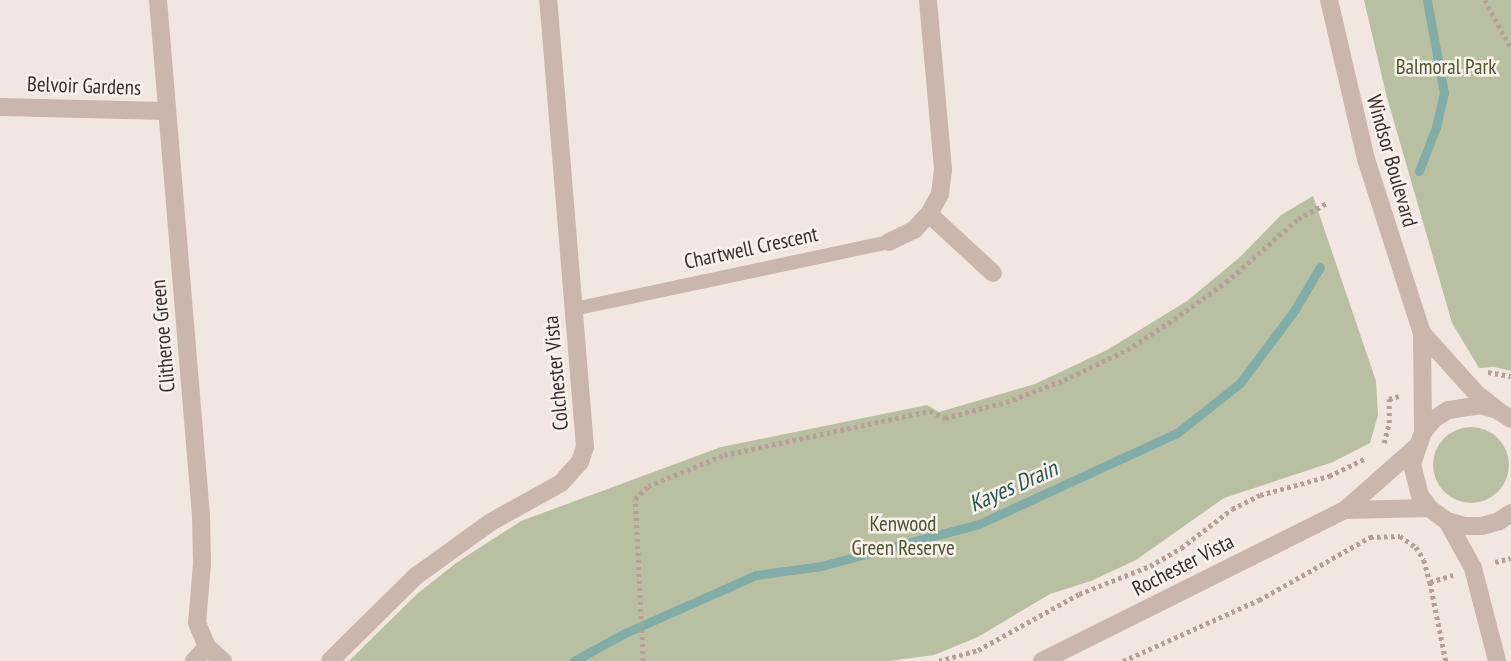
<!DOCTYPE html>
<html>
<head>
<meta charset="utf-8">
<style>
	body { margin:0 }
	#map { position:relative; width:1511px; height:661px; overflow:hidden; background:#f2e7e0; font-family:"PT Sans Narrow",sans-serif }
	div>[style] { position:absolute }
	.green>* { inset:0; background:#b9c0a1 }
	.round { border-radius:50% }
	.stream>* { height:9px; margin:-4.5px; padding:0 4.5px; transform-origin:4.5px; border-radius:4.5px; background:#81ada9 }
	.path>* { height:4.5px; margin-top:-2.25px; transform-origin:0; background:repeating-linear-gradient(90deg,#b5a097 0 3.5px,transparent 0 7px) }
	.service>* { height:14px; margin:-7px; padding:0 7px; transform-origin:7px; border-radius:7px; background:#c9b6ac }
	.minor>* { height:18px; margin:-9px; padding:0 9px; transform-origin:9px; border-radius:9px; background:#c9b6ac }
	.tertiary>* { height:18px; margin:-9px; padding:0 9px; transform-origin:9px; border-radius:9px; background:#c9b6ac }
	span { translate:-50% -50%; white-space:nowrap; text-align:center; line-height:1.15; -webkit-text-stroke:5px #f9f2ec; paint-order:stroke }
	.park-label { font-size:21px; color:#4c5530 }
	.street-label { font-size:21px; color:#382d2b }
	.water-label { font-size:23px; color:#235754; font-style:italic }
</style>
</head>
<body>
<div id="map">
	<div class="green">
		<div style="clip-path:polygon(1364px 0,1511px 0,1511px 371px,1494px 367px,1479px 368px,1452px 323px,1386px 94px)"></div>
		<div style="clip-path:polygon(1313px 196px,1376px 381px,1378px 415px,1370px 443px,1333px 462px,1224px 498px,1136px 560px,1091px 581px,1050px 594px,978px 637px,934px 655px,889px 661px,349px 661px,417px 594px,456px 563px,521px 521px,721px 447px,927px 405px,939px 412px,1035px 384px,1107px 350px,1187px 301px,1240px 257px,1281px 215px)"></div>
		<div class="round" style="left:1433px;top:427px;width:76px;height:76px"></div>
	</div>
	<div class="stream">
		<div style="left:1419px;top:171px;width:47px;rotate:-68.9deg"></div>
		<div style="left:1436px;top:127px;width:35px;rotate:-77deg"></div>
		<div style="left:1444px;top:93px;width:95px;rotate:-100.4deg"></div>
		<div style="left:574px;top:661px;width:58px;rotate:-28.8deg"></div>
		<div style="left:625px;top:633px;width:143px;rotate:-23.9deg"></div>
		<div style="left:756px;top:575px;width:66px;rotate:-7.9deg"></div>
		<div style="left:821px;top:566px;width:163px;rotate:-14.9deg"></div>
		<div style="left:979px;top:524px;width:218px;rotate:-24.7deg"></div>
		<div style="left:1177px;top:433px;width:80px;rotate:-38.4deg"></div>
		<div style="left:1240px;top:383px;width:90px;rotate:-53.1deg"></div>
		<div style="left:1294px;top:311px;width:51px;rotate:-59.4deg"></div>
	</div>
	<div class="path">
		<div style="left:1485px;top:0;width:55px;rotate:61.6deg"></div>
		<div style="left:1488px;top:372px;width:23px;rotate:10deg"></div>
		<div style="left:1384px;top:443px;width:21px;rotate:-76deg"></div>
		<div style="left:1389px;top:423px;width:24px;rotate:-90deg"></div>
		<div style="left:1389px;top:399px;width:10px;rotate:-17deg"></div>
		<div style="left:1400px;top:536px;width:19px;rotate:35deg"></div>
		<div style="left:1416px;top:547px;width:15px;rotate:58deg"></div>
		<div style="left:1424px;top:560px;width:23px;rotate:75deg"></div>
		<div style="left:1430px;top:582px;width:24px;rotate:-17deg"></div>
		<div style="left:1495px;top:562px;width:16px;rotate:-14deg"></div>
		<div style="left:1430px;top:582px;width:81px;rotate:78.6deg"></div>
		<div style="left:643px;top:661px;width:162px;rotate:-92.8deg"></div>
		<div style="left:635px;top:499px;width:18px;rotate:-45deg"></div>
		<div style="left:648px;top:486px;width:82px;rotate:-22.2deg"></div>
		<div style="left:724px;top:455px;width:211px;rotate:-12.1deg"></div>
		<div style="left:930px;top:411px;width:17px;rotate:25deg"></div>
		<div style="left:945px;top:418px;width:63px;rotate:-14.7deg"></div>
		<div style="left:1006px;top:402px;width:62px;rotate:-20.8deg"></div>
		<div style="left:1064px;top:380px;width:70px;rotate:-25.5deg"></div>
		<div style="left:1127px;top:350px;width:56px;rotate:-33.4deg"></div>
		<div style="left:1174px;top:319px;width:64px;rotate:-35.4deg"></div>
		<div style="left:1226px;top:282px;width:96px;rotate:-41.2deg"></div>
		<div style="left:1298px;top:219px;width:33px;rotate:-29deg"></div>
		<div style="left:939px;top:661px;width:41px;rotate:-15.8deg"></div>
		<div style="left:978px;top:650px;width:115px;rotate:-29deg"></div>
		<div style="left:1079px;top:594px;width:76px;rotate:-21.5deg"></div>
		<div style="left:1150px;top:566px;width:36px;rotate:-30deg"></div>
		<div style="left:1181px;top:548px;width:64px;rotate:-37.4deg"></div>
		<div style="left:1232px;top:509px;width:31px;rotate:-27deg"></div>
		<div style="left:1260px;top:495px;width:72px;rotate:-15.4deg"></div>
		<div style="left:1329px;top:476px;width:39px;rotate:-26deg"></div>
		<div style="left:1123px;top:661px;width:149px;rotate:-24.2deg"></div>
		<div style="left:1259px;top:600px;width:128px;rotate:-29.6deg"></div>
		<div style="left:1370px;top:537px;width:30px;rotate:-2deg"></div>
	</div>
	<div class="service">
		<div style="left:574px;top:309px;width:322px;rotate:-12deg"></div>
	</div>
	<div class="minor">
		<div style="left:158px;top:0;width:517px;rotate:85.23deg"></div>
		<div style="left:201px;top:515px;width:49px;rotate:88.8deg"></div>
		<div style="left:202px;top:564px;width:59px;rotate:94.8deg"></div>
		<div style="left:197px;top:623px;width:26px;rotate:67deg"></div>
		<div style="left:207px;top:647px;width:19px;rotate:133deg"></div>
		<div style="left:0;top:107px;width:166px;rotate:1.4deg"></div>
		<div style="left:929px;top:214px;width:87px;rotate:42.7deg"></div>
		<div style="left:889px;top:242px;width:28px;rotate:-26deg"></div>
		<div style="left:914px;top:230px;width:22px;rotate:-47deg"></div>
		<div style="left:929px;top:214px;width:23px;rotate:-61deg"></div>
		<div style="left:940px;top:194px;width:25px;rotate:-83deg"></div>
		<div style="left:943px;top:169px;width:170px;rotate:-95.1deg"></div>
		<div style="left:1345px;top:510px;width:84px;rotate:-1.4deg"></div>
		<div style="left:207px;top:647px;width:21px;rotate:41deg"></div>
		<div style="left:330px;top:661px;width:121px;rotate:-44.7deg"></div>
		<div style="left:416px;top:576px;width:92px;rotate:-35.8deg"></div>
		<div style="left:491px;top:522px;width:80px;rotate:-29.1deg"></div>
		<div style="left:561px;top:483px;width:28px;rotate:-48deg"></div>
		<div style="left:580px;top:462px;width:16px;rotate:-72deg"></div>
		<div style="left:585px;top:447px;width:449px;rotate:-94.7deg"></div>
		<div style="left:1042px;top:661px;width:339px;rotate:-26.5deg"></div>
		<div style="left:1345px;top:510px;width:94px;rotate:-41.5deg"></div>
	</div>
	<div class="tertiary">
		<div style="left:1329px;top:0;width:163px;rotate:76.9deg"></div>
		<div style="left:1366px;top:159px;width:183px;rotate:72.2deg"></div>
		<div style="left:1422px;top:333px;width:99px;rotate:89.4deg"></div>
		<div style="left:1422px;top:333px;width:82px;rotate:48deg"></div>
		<div style="left:1477px;top:394px;width:23px;rotate:38deg"></div>
		<div style="left:1511px;top:419px;width:17px;rotate:-147deg"></div>
		<div style="left:1497px;top:410px;width:17px;rotate:-163deg"></div>
		<div style="left:1481px;top:405px;width:33px;rotate:171deg"></div>
		<div style="left:1448px;top:410px;width:17px;rotate:147deg"></div>
		<div style="left:1434px;top:419px;width:17px;rotate:130deg"></div>
		<div style="left:1423px;top:432px;width:34px;rotate:109deg"></div>
		<div style="left:1412px;top:464px;width:32px;rotate:76deg"></div>
		<div style="left:1420px;top:495px;width:16px;rotate:55deg"></div>
		<div style="left:1429px;top:508px;width:22px;rotate:36deg"></div>
		<div style="left:1447px;top:521px;width:19px;rotate:16deg"></div>
		<div style="left:1465px;top:526px;width:17px"></div>
		<div style="left:1482px;top:526px;width:18px;rotate:-16deg"></div>
		<div style="left:1499px;top:521px;width:14px;rotate:-34deg"></div>
		<div style="left:1447px;top:521px;width:54px;rotate:61deg"></div>
		<div style="left:1473px;top:568px;width:96px;rotate:75.5deg"></div>
	</div>
	<div class="park-label">
		<span style="left:1446px;top:67px">Balmoral Park</span>
		<span style="left:903px;top:536px">Kenwood<br>Green Reserve</span>
	</div>
	<div class="street-label">
		<span style="left:84px;top:86px;rotate:2deg">Belvoir Gardens</span>
		<span style="left:1392px;top:161px;rotate:74deg">Windsor Boulevard</span>
		<span style="left:751px;top:248px;rotate:-12deg">Chartwell Crescent</span>
		<span style="left:163px;top:336px;rotate:-95deg">Clitheroe Green</span>
		<span style="left:556px;top:373px;rotate:-95deg">Colchester Vista</span>
		<span style="left:1183px;top:565px;rotate:-27deg">Rochester Vista</span>
	</div>
	<div class="water-label">
		<span style="left:1013px;top:486px;rotate:-24deg">Kayes Drain</span>
	</div>
</div>
</body>
</html>
